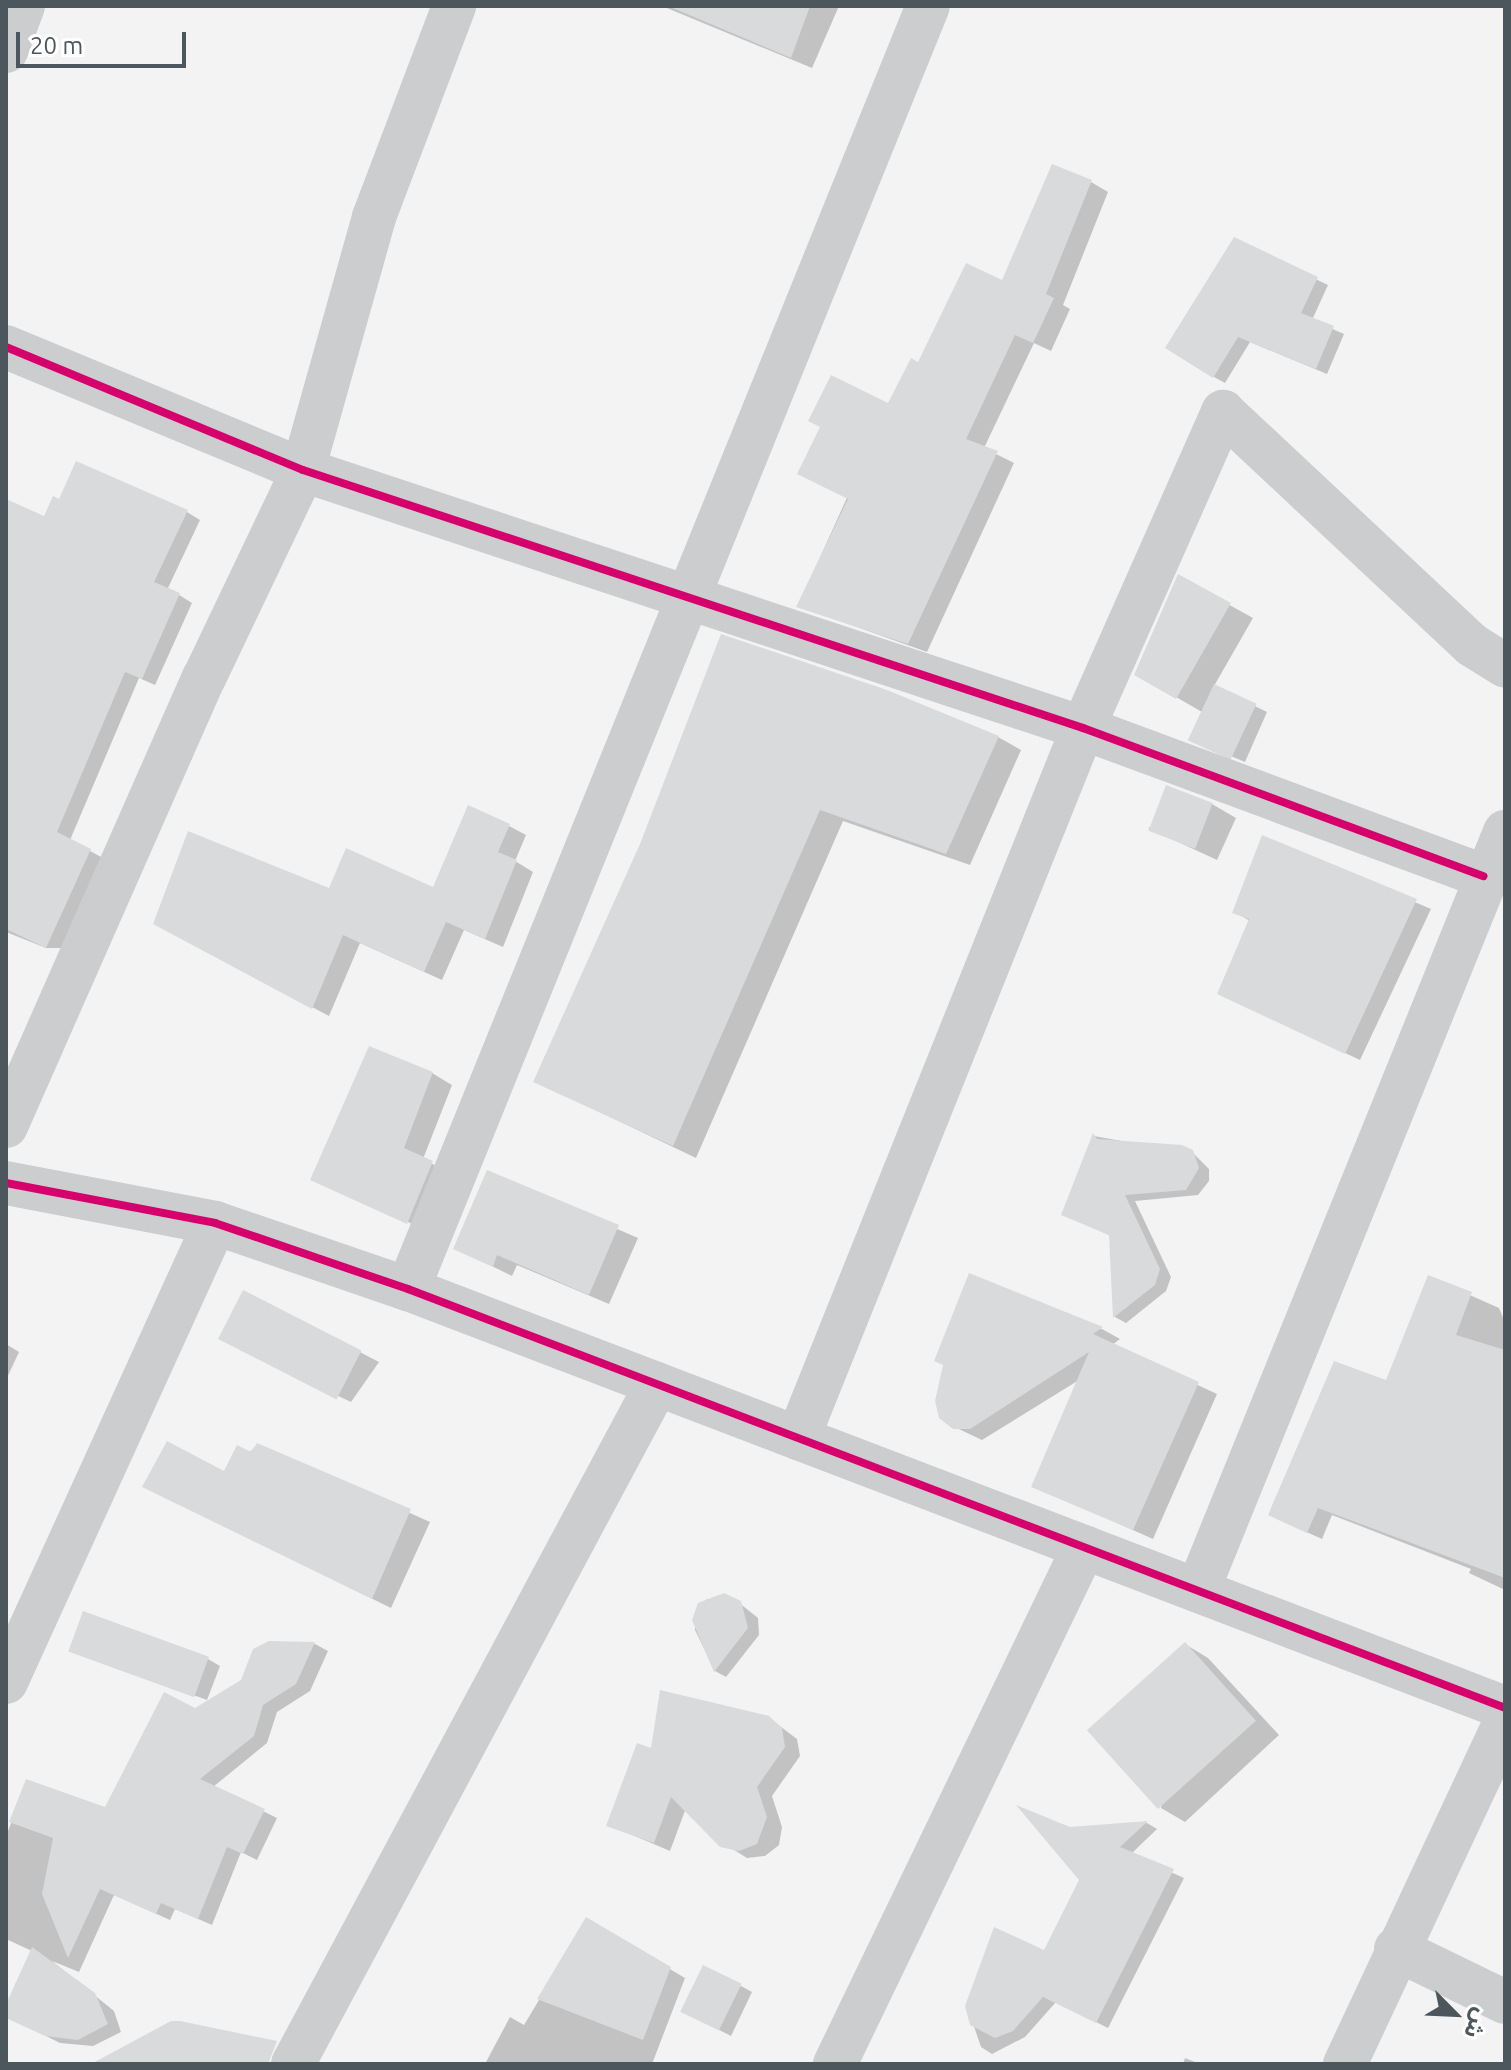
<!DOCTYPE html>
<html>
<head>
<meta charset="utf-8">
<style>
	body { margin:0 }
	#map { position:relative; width:1511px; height:2070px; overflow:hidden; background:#f3f3f3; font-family:Ubuntu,"Noto Sans Arabic",sans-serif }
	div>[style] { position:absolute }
	.shadow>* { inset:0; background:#0003 }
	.building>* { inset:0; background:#d9dadb; transform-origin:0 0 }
	.street>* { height:44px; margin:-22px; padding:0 22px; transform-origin:22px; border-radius:22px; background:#cbcdce }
	.cycleway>* { height:8px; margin:-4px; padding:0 4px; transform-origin:4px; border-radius:4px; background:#d6006c }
	span { translate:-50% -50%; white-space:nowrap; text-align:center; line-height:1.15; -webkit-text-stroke:8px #fff; paint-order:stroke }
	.frame { position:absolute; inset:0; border:8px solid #4c565d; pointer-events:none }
	.north { position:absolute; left:1415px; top:1974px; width:80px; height:80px; -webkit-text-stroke:6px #fff; paint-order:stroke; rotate:114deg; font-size:22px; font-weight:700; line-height:32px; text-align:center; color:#4c565d }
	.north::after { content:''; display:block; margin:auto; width:28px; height:36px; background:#4c565d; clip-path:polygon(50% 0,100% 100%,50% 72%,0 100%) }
	.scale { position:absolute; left:16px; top:32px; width:170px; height:36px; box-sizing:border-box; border:4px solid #4c565d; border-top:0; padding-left:10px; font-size:24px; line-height:28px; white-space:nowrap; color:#4c565d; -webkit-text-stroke:6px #fff; paint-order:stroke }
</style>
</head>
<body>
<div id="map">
	<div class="shadow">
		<div style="clip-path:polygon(662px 6px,839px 6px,812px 68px)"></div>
		<div style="clip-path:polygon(1091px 182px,1108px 192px,1063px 305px,1070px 309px,1051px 351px,1034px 343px,984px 448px,1014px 463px,927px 652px,798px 606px,889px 405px,919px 364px,1004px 283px)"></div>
		<div style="clip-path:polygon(1234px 240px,1328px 285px,1312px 320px,1344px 334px,1327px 374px,1250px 342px,1225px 383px,1214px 377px)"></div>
		<div style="clip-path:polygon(6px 501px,45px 518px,187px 512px,200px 520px,168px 588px,192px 603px,155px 685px,139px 678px,70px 840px,103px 858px,63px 948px,46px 948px,6px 932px)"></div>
		<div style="clip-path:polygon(1179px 577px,1253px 618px,1214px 686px,1267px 712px,1245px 762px,1190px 739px,1202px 712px,1136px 674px)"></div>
		<div style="clip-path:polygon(998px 737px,1021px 750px,970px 865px,843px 821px,696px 1158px,535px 1081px,642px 845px)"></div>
		<div style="clip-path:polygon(1212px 804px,1236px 818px,1217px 860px,1148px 828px)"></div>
		<div style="clip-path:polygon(509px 826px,526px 835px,515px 861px,533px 872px,503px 947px,464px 930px,442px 980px,360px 943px,329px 1016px,172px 933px,330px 891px,434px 889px)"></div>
		<div style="clip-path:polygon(1263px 837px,1431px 909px,1360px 1060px,1234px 1001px,1250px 921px,1235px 912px)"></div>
		<div style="clip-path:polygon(432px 1073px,452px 1085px,423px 1159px,452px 1174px,417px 1226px,312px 1180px)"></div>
		<div style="clip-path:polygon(1094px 1136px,1194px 1154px,1209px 1169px,1209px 1181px,1198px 1195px,1135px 1201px,1171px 1277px,1166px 1291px,1126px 1323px,1115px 1317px,1111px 1236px,1064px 1214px)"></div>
		<div style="clip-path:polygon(488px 1173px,638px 1238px,609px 1304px,517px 1265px,512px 1276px,455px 1248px)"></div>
		<div style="clip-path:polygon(970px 1276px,1102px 1329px,1120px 1339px,1112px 1345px,1217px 1394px,1153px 1539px,1034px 1486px,1079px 1380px,982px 1440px,946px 1423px)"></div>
		<div style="clip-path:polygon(1429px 1277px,1499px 1308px,1505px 1322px,1505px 1590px,1469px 1573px,1471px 1569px,1332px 1515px,1322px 1539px,1284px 1522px,1387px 1383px)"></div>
		<div style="clip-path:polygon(244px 1292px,379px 1362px,351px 1402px,240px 1350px)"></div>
		<div style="clip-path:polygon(6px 1344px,19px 1352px,6px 1380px)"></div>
		<div style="clip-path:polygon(258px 1445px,430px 1522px,391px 1608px,145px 1487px,225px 1473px)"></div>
		<div style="clip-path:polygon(733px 1598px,758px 1618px,759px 1635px,726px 1677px,715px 1671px,695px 1630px,696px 1612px,707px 1599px)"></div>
		<div style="clip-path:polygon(315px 1644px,328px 1651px,310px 1691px,277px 1712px,267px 1743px,213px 1787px,277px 1818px,257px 1860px,241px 1852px,212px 1925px,175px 1909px,170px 1920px,114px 1895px,79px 1972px,52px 1961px,114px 2011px,121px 2032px,93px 2046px,60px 2043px,6px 2016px,32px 1951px,6px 1939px,6px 1836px,27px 1782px,106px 1810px,195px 1710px,243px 1681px,262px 1646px)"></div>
		<div style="clip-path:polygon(1185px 1644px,1208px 1658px,1279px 1735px,1185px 1822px,1161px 1808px)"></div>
		<div style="clip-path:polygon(70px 1650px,208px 1659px,220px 1666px,207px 1700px)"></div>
		<div style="clip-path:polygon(769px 1718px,797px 1739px,800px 1756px,772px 1796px,782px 1827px,779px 1845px,765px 1856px,747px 1858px,731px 1848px,686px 1808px,670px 1851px,609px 1825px,653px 1751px)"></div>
		<div style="clip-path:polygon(1147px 1823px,1157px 1829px,1131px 1854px,1184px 1878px,1108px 2028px,1056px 2002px,1025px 2037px,992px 2054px,981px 2047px,967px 2006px,1045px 1953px,1082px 1880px,1071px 1828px)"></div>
		<div style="clip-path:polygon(587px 1920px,685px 1978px,652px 2064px,485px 2064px,510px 2017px,524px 2025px)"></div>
		<div style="clip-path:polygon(741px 1986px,752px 1992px,731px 2036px,694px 2017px)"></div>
		<div style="clip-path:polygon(1185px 2058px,1200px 2064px,1183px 2064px)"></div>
	</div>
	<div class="building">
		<div style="clip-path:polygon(668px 6px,810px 6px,791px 58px)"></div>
		<div style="clip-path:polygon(1052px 164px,1092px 180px,1046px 294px,1054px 298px,1033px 343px,1015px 335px,966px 439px,998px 451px,908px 644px,796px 607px,848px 499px,797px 474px,820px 427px,808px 421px,831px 375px,888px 403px,911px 358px,918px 362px,966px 263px,1002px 280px)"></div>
		<div style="clip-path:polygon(1234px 237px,1318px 277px,1301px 313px,1334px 326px,1316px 369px,1238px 337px,1213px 378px,1165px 348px)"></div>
		<div style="clip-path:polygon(76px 461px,188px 510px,154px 582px,180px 593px,142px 679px,125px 672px,57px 832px,91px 849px,46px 948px,6px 929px,6px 499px,44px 516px,53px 496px,59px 499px)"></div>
		<div style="clip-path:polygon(1178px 574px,1231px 603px,1176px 699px,1134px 675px)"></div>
		<div style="clip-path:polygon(721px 634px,887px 690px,999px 736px,946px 854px,820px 810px,673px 1146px,533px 1082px,640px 844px)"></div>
		<div style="left:1214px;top:684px;width:47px;height:62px;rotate:25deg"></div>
		<div style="left:1166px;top:785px;width:50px;height:49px;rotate:21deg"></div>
		<div style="clip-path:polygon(468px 805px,510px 824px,498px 852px,517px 860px,485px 939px,446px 922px,424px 972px,343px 935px,312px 1009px,153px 924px,188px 831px,329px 888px,346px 848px,433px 887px)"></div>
		<div style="clip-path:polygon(1262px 835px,1417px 899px,1345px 1054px,1217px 994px,1249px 919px,1232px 913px)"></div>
		<div style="clip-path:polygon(369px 1046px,433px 1072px,404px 1148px,433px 1161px,407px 1224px,310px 1180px)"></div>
		<div style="clip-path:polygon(1093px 1133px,1097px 1139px,1182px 1145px,1193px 1150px,1199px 1168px,1186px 1190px,1125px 1195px,1160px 1269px,1155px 1285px,1113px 1318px,1109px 1235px,1061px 1215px)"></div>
		<div style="clip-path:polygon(487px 1170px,619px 1225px,589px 1295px,497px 1255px,493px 1267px,453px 1249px)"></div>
		<div style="clip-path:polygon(969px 1273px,1103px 1327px,1093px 1334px,1199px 1382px,1133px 1530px,1031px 1487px,1089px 1352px,970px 1429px,953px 1429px,939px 1418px,935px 1401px,943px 1365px,934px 1361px)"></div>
		<div style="clip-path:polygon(1428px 1275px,1472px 1292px,1456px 1335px,1505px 1350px,1505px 1578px,1318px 1508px,1307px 1533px,1268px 1515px,1334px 1361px,1386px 1380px)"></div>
		<div style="left:243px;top:1290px;width:133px;height:55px;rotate:27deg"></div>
		<div style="clip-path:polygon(167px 1441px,224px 1471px,237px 1445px,251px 1452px,257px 1443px,411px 1509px,372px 1599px,142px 1487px)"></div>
		<div style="clip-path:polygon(724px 1593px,741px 1601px,748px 1628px,714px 1672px,692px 1620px,698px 1603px)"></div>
		<div style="left:83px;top:1611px;width:134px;height:43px;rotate:20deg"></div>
		<div style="clip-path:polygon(269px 1641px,315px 1642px,296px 1684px,263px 1705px,254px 1736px,200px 1779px,265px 1809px,243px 1854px,227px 1847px,198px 1919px,161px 1903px,156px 1914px,100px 1889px,68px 1958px,42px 1894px,53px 1838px,9px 1822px,26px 1779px,105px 1807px,164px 1692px,195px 1708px,241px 1680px,253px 1649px)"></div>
		<div style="left:1185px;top:1642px;width:106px;height:132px;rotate:48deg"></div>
		<div style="clip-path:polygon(660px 1690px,769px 1716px,782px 1728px,785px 1747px,757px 1787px,767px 1817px,757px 1844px,739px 1851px,720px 1847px,671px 1797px,654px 1843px,606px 1826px,637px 1743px,651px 1748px)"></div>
		<div style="clip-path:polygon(1016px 1805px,1070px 1827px,1148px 1821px,1120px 1847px,1174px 1869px,1096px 2023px,1043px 1997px,1013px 2031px,995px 2038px,970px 2025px,965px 2006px,994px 1927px,1044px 1950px,1079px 1880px)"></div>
		<div style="clip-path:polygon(586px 1917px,671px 1967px,643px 2040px,537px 1999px)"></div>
		<div style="clip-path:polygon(32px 1947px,95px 1993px,108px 2024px,78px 2040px,45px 2036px,6px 2018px,6px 2004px)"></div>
		<div style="left:703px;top:1965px;width:43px;height:52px;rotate:26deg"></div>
		<div style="clip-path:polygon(171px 2021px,180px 2021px,277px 2041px,268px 2064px,91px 2064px)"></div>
	</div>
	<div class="street">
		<div style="left:6px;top:51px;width:48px;rotate:-69.3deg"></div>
		<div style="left:6px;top:347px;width:321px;rotate:22.5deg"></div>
		<div style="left:303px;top:470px;width:822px;rotate:18.3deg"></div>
		<div style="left:1083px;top:728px;width:427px;rotate:20.3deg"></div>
		<div style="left:6px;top:1126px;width:490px;rotate:-66.2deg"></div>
		<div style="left:204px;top:678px;width:230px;rotate:-64.5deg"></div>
		<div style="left:303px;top:470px;width:263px;rotate:-74.3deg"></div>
		<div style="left:374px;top:217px;width:226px;rotate:-69.2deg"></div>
		<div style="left:6px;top:1183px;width:213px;rotate:10.8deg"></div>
		<div style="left:215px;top:1223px;width:204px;rotate:18.9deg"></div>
		<div style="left:408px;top:1289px;width:1174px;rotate:20.9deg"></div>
		<div style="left:408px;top:1289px;width:1384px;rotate:-67.94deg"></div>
		<div style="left:798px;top:1438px;width:765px;rotate:-68.13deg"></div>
		<div style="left:1083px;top:728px;width:346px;rotate:-66.1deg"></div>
		<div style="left:1223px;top:412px;width:341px;rotate:43.1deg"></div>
		<div style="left:1472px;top:645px;width:39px;rotate:32deg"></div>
		<div style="left:1198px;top:1590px;width:818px;rotate:-67.95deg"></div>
		<div style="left:6px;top:1682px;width:504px;rotate:-65.52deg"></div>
		<div style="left:1396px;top:1949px;width:121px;rotate:25.9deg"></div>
		<div style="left:293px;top:2064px;width:771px;rotate:-61.84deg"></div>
		<div style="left:835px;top:2064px;width:574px;rotate:-64.28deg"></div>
		<div style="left:1345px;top:2064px;width:378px;rotate:-64.9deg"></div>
	</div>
	<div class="cycleway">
		<div style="left:6px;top:347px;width:321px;rotate:22.5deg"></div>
		<div style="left:303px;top:470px;width:822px;rotate:18.3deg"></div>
		<div style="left:1083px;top:728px;width:427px;rotate:20.3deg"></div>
		<div style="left:6px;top:1183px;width:213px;rotate:10.8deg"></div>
		<div style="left:215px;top:1223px;width:204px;rotate:18.9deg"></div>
		<div style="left:408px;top:1289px;width:1174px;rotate:20.9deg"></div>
	</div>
	<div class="frame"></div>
	<div class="north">ش</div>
	<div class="scale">20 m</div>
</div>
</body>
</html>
